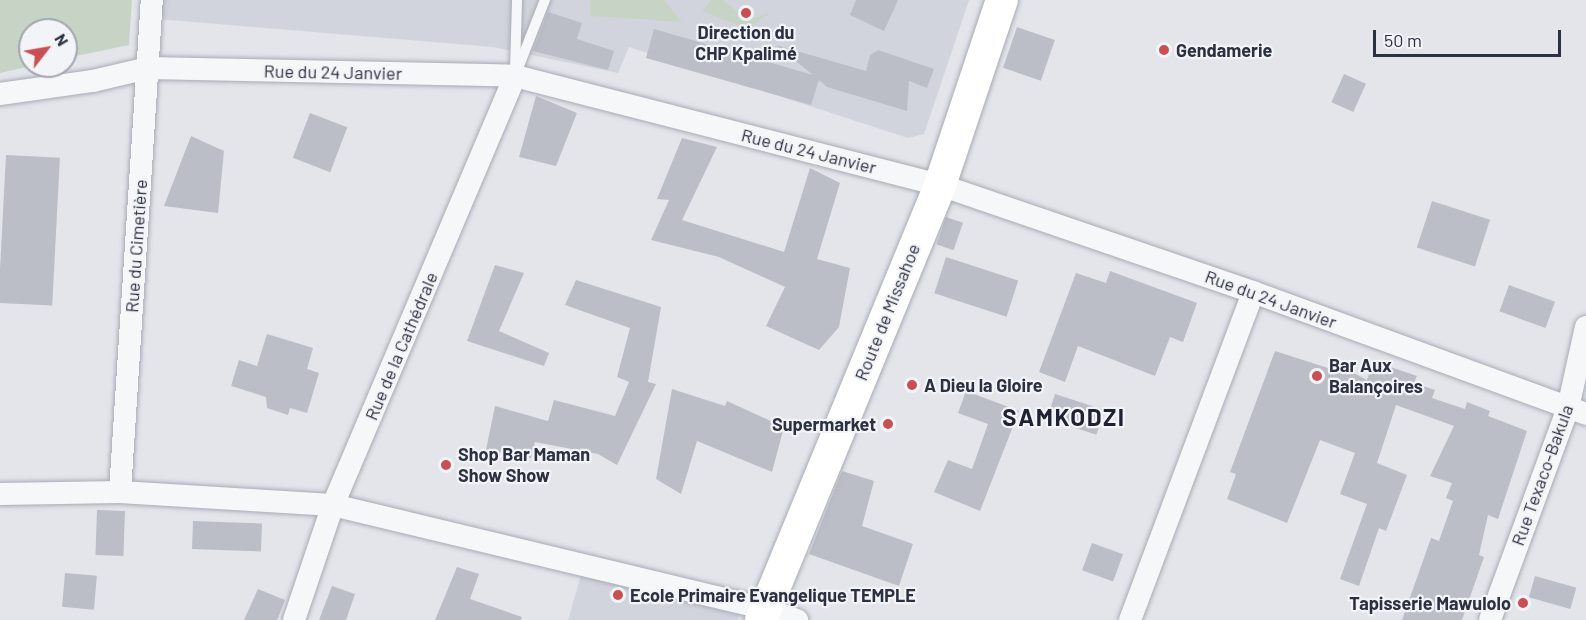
<!DOCTYPE html>
<html>
<head>
<meta charset="utf-8">
<style>
	body { margin:0 }
	#map { position:relative; width:1586px; height:620px; overflow:hidden; background:#e3e5eb; font-family:Barlow,sans-serif }
	div>[style] { position:absolute }
	.built>* { inset:0; background:#d1d4dc }
	.green>* { inset:0; background:#c7d4c5 }
	.building>* { inset:0; background:#bbbec7; transform-origin:0 0 }
	.roads { filter:drop-shadow(0 0 2px #a8abb5) drop-shadow(0 0 2px #a8abb5) }
	.lane>* { height:10px; margin:-5px; padding:0 5px; transform-origin:5px; border-radius:5px; background:#f6f7f9 }
	.street>* { height:22px; margin:-11px; padding:0 11px; transform-origin:11px; border-radius:11px; background:#f6f7f9 }
	.secondary>* { height:32px; margin:-16px; padding:0 16px; transform-origin:16px; border-radius:16px; background:#fff }
	.dots>* { width:16px; height:16px; translate:-50% -50%; box-sizing:border-box; border:3px solid #f3f4f8; border-radius:50% }
	span { translate:-50% -50%; white-space:nowrap; text-align:center; line-height:1.15; -webkit-text-stroke:4.5px #f3f4f8; paint-order:stroke }
	.poi-label { font-size:18px; color:#2c3142; font-weight:700 }
	.left { translate:0 -50%; text-align:left }
	.right { translate:-100% -50%; text-align:right }
	.street-label { font-size:18px; color:#2c3142 }
	.district-label { font-size:24px; color:#1e2233; font-weight:700; letter-spacing:1.5px }
	.north { position:absolute; left:18px; top:18px; width:60px; height:60px; box-sizing:border-box; background:#f3f4f8; border:2px solid #a3a6af; border-radius:50%; rotate:59deg; font-size:16px; font-weight:700; line-height:24px; text-align:center; color:#2c3142 }
	.north::after { content:''; display:block; margin:auto; width:21px; height:27px; background:#c85053; clip-path:polygon(50% 0,100% 100%,50% 72%,0 100%) }
	.scale { position:absolute; left:1373px; top:30px; width:188px; height:27px; box-sizing:border-box; border:3px solid #2c3142; border-top:0; padding-left:8px; font-size:18px; line-height:21px; white-space:nowrap; color:#2c3142; -webkit-text-stroke:4px #f3f4f8; paint-order:stroke }
</style>
</head>
<body>
<div id="map">
	<div class="built">
		<div style="clip-path:polygon(148px 0,969px 0,924px 134px,908px 138px,629px 47px,618px 73px,493px 47px,146px 18px)"></div>
		<div style="clip-path:polygon(581px 575px,739px 615px,738px 620px,568px 620px)"></div>
	</div>
	<div class="green">
		<div style="clip-path:polygon(0 0,132px 0,129px 45px,66px 58px,66px 30px,30px 30px,31px 66px,0 73px)"></div>
		<div style="clip-path:polygon(590px 0,664px 0,682px 22px,591px 16px)"></div>
		<div style="clip-path:polygon(711px 0,723px 0,747px 20px,770px 13px,747px 29px,702px 11px)"></div>
	</div>
	<div class="building">
		<div style="clip-path:polygon(856px 0,898px 0,884px 31px,850px 15px)"></div>
		<div style="clip-path:polygon(548px 12px,582px 23px,577px 39px,614px 51px,608px 70px,533px 51px)"></div>
		<div style="left:1017px;top:27px;width:40px;height:43px;rotate:19deg"></div>
		<div style="clip-path:polygon(654px 29px,813px 75px,776px 45px,866px 71px,870px 55px,878px 50px,934px 69px,927px 88px,909px 81px,907px 111px,827px 87px,819px 80px,811px 105px,646px 58px)"></div>
		<div style="left:1344px;top:74px;width:24px;height:31px;rotate:24deg"></div>
		<div style="clip-path:polygon(536px 96px,577px 113px,556px 166px,519px 157px)"></div>
		<div style="left:310px;top:113px;width:40px;height:48px;rotate:21deg"></div>
		<div style="clip-path:polygon(191px 136px,224px 151px,218px 213px,164px 206px)"></div>
		<div style="clip-path:polygon(682px 138px,717px 147px,682px 220px,784px 252px,810px 168px,840px 183px,817px 259px,850px 268px,839px 327px,819px 350px,766px 326px,785px 287px,719px 257px,651px 240px,669px 200px,657px 199px)"></div>
		<div style="left:6px;top:155px;width:54px;height:148px;rotate:3deg"></div>
		<div style="left:1432px;top:201px;width:61px;height:49px;rotate:18deg"></div>
		<div style="left:946px;top:217px;width:18px;height:29px;rotate:19deg"></div>
		<div style="left:946px;top:257px;width:76px;height:38px;rotate:18deg"></div>
		<div style="clip-path:polygon(495px 265px,524px 273px,499px 331px,549px 353px,544px 366px,467px 341px)"></div>
		<div style="clip-path:polygon(1110px 271px,1197px 303px,1183px 342px,1170px 337px,1155px 376px,1078px 346px,1065px 382px,1039px 372px,1076px 273px,1106px 283px)"></div>
		<div style="clip-path:polygon(576px 280px,661px 307px,648px 382px,656px 384px,617px 465px,598px 454px,535px 442px,531px 458px,486px 450px,495px 406px,548px 421px,554px 400px,615px 416px,629px 382px,617px 377px,630px 328px,565px 305px)"></div>
		<div style="left:1509px;top:285px;width:49px;height:28px;rotate:20deg"></div>
		<div style="clip-path:polygon(267px 334px,313px 348px,307px 369px,319px 373px,307px 413px,290px 408px,288px 415px,267px 408px,266px 397px,231px 386px,239px 360px,257px 366px)"></div>
		<div style="clip-path:polygon(1275px 351px,1328px 368px,1331px 361px,1367px 380px,1373px 361px,1417px 376px,1414px 383px,1435px 390px,1432px 398px,1465px 409px,1467px 402px,1490px 411px,1488px 416px,1527px 431px,1498px 519px,1488px 515px,1479px 555px,1484px 557px,1462px 620px,1402px 620px,1431px 538px,1439px 541px,1453px 501px,1446px 498px,1452px 483px,1430px 476px,1454px 426px,1396px 405px,1377px 463px,1407px 475px,1386px 531px,1379px 528px,1359px 586px,1340px 579px,1367px 504px,1340px 494px,1355px 453px,1320px 440px,1287px 523px,1227px 499px,1236px 474px,1230px 472px)"></div>
		<div style="clip-path:polygon(672px 389px,725px 406px,727px 401px,784px 427px,772px 472px,697px 441px,681px 494px,656px 479px)"></div>
		<div style="clip-path:polygon(966px 391px,1019px 411px,980px 511px,934px 492px,948px 460px,972px 469px,988px 424px,958px 413px)"></div>
		<div style="left:1055px;top:394px;width:52px;height:26px;rotate:18deg"></div>
		<div style="clip-path:polygon(842px 471px,874px 481px,862px 526px,913px 544px,899px 586px,809px 554px)"></div>
		<div style="left:97px;top:510px;width:28px;height:45px;rotate:2deg"></div>
		<div style="left:193px;top:521px;width:69px;height:28px;rotate:2deg"></div>
		<div style="left:1092px;top:543px;width:33px;height:29px;rotate:20deg"></div>
		<div style="clip-path:polygon(457px 567px,479px 574px,470px 599px,522px 617px,521px 620px,435px 620px)"></div>
		<div style="left:65px;top:573px;width:32px;height:34px;rotate:5deg"></div>
		<div style="left:1535px;top:576px;width:43px;height:22px;rotate:16deg"></div>
		<div style="clip-path:polygon(332px 586px,355px 594px,346px 620px,319px 620px)"></div>
		<div style="clip-path:polygon(258px 589px,285px 600px,277px 620px,244px 620px)"></div>
	</div>
	<div class="roads">
		<div class="lane">
			<div style="left:515px;top:69px;width:69px;rotate:-88.3deg"></div>
			<div style="left:515px;top:76px;width:82px;rotate:-68.5deg"></div>
		</div>
		<div class="street">
			<div style="left:0;top:94px;width:94px;rotate:-8deg"></div>
			<div style="left:93px;top:81px;width:57px;rotate:-13.3deg"></div>
			<div style="left:148px;top:68px;width:367px;rotate:1.2deg"></div>
			<div style="left:515px;top:76px;width:439px;rotate:14.4deg"></div>
			<div style="left:940px;top:185px;width:331px;rotate:18.9deg"></div>
			<div style="left:1253px;top:292px;width:355px;rotate:20.1deg"></div>
			<div style="left:120px;top:492px;width:493px;rotate:-86.3deg"></div>
			<div style="left:0;top:494px;width:120px;rotate:-1deg"></div>
			<div style="left:120px;top:492px;width:213px;rotate:3.5deg"></div>
			<div style="left:333px;top:505px;width:444px;rotate:13.5deg"></div>
			<div style="left:765px;top:609px;width:34px;rotate:19deg"></div>
			<div style="left:294px;top:620px;width:121px;rotate:-71.3deg"></div>
			<div style="left:333px;top:505px;width:466px;rotate:-67deg"></div>
			<div style="left:1130px;top:620px;width:350px;rotate:-69.4deg"></div>
			<div style="left:1490px;top:620px;width:226px;rotate:-69.8deg"></div>
			<div style="left:1568px;top:408px;width:83px;rotate:-77.5deg"></div>
		</div>
		<div class="secondary">
			<div style="left:761px;top:620px;width:470px;rotate:-67.6deg"></div>
			<div style="left:940px;top:185px;width:195px;rotate:-71.5deg"></div>
		</div>
	</div>
	<div class="dots">
		<div style="left:746px;top:13px;background:#c85053"></div>
		<div style="left:1164px;top:50px;background:#c85053"></div>
		<div style="left:1317px;top:376px;background:#c85053"></div>
		<div style="left:912px;top:385px;background:#c85053"></div>
		<div style="left:888px;top:424px;background:#c85053"></div>
		<div style="left:446px;top:465px;background:#c85053"></div>
		<div style="left:618px;top:595px;background:#c85053"></div>
		<div style="left:1523px;top:603px;background:#c85053"></div>
	</div>
	<div class="poi-label">
		<span style="left:746px;top:43px">Direction du<br>CHP Kpalimé</span>
		<span class="left" style="left:1176px;top:50px">Gendamerie</span>
		<span class="left" style="left:1329px;top:376px">Bar Aux<br>Balançoires</span>
		<span class="left" style="left:924px;top:385px">A Dieu la Gloire</span>
		<span class="right" style="left:876px;top:424px">Supermarket</span>
		<span class="left" style="left:458px;top:465px">Shop Bar Maman<br>Show Show</span>
		<span class="left" style="left:630px;top:595px">Ecole Primaire Evangelique TEMPLE</span>
		<span class="right" style="left:1511px;top:603px">Tapisserie Mawulolo</span>
	</div>
	<div class="street-label">
		<span style="left:333px;top:72px;rotate:1deg">Rue du 24 Janvier</span>
		<span style="left:809px;top:151px;rotate:14deg">Rue du 24 Janvier</span>
		<span style="left:136px;top:246px;rotate:-86deg">Rue du Cimetière</span>
		<span style="left:1271px;top:299px;rotate:20deg">Rue du 24 Janvier</span>
		<span style="left:887px;top:312px;rotate:-68deg">Route de Missahoe</span>
		<span style="left:401px;top:346px;rotate:-67deg">Rue de la Cathédrale</span>
		<span style="left:1542px;top:475px;rotate:-70deg">Rue Texaco-Bakula</span>
	</div>
	<div class="district-label">
		<span style="left:1064px;top:417px">SAMKODZI</span>
	</div>
	<div class="north">N</div>
	<div class="scale">50 m</div>
</div>
</body>
</html>
